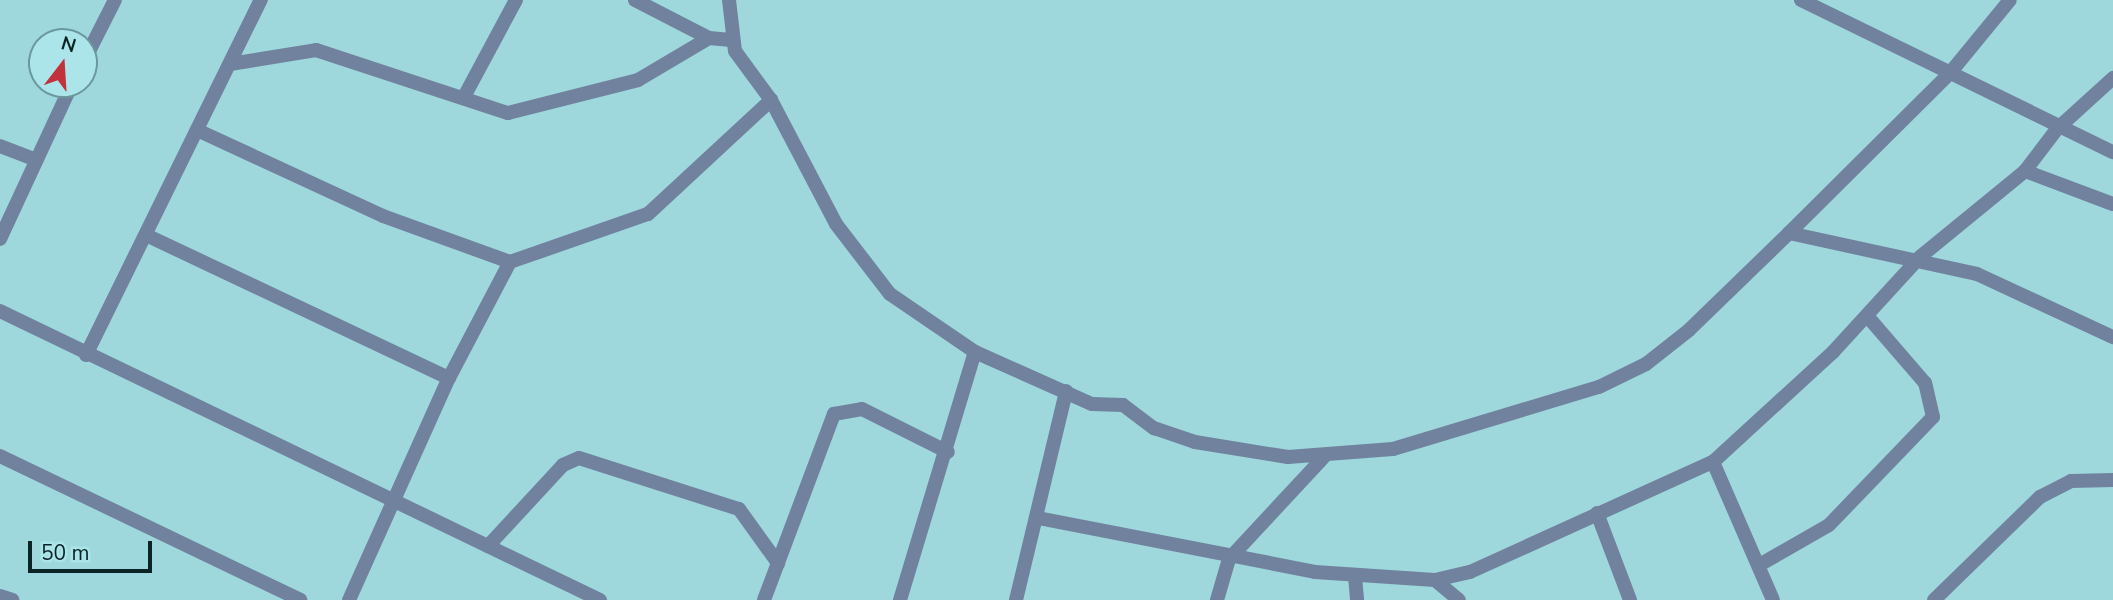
<!DOCTYPE html>
<html>
<head>
<meta charset="utf-8">
<style>
	body { margin:0 }
	#map { position:relative; width:2113px; height:600px; overflow:hidden; background:#9ed8dc; font-family:"Nunito Sans",sans-serif }
	div>[style] { position:absolute }
	.street>* { height:14px; margin:-7px; padding:0 7px; transform-origin:7px; border-radius:7px; background:#71829f }
	span { translate:-50% -50%; white-space:nowrap; text-align:center; line-height:1.15; -webkit-text-stroke:6px #abe5ea; paint-order:stroke }
	.north { position:absolute; left:28px; top:28px; width:70px; height:70px; box-sizing:border-box; background:#abe5ea; border:2px solid #6b989c; border-radius:50%; rotate:17deg; font-size:19px; font-weight:700; line-height:28px; text-align:center; color:#0c2426 }
	.north::after { content:''; display:block; margin:auto; width:24px; height:32px; background:#c2323d; clip-path:polygon(50% 0,100% 100%,50% 72%,0 100%) }
	.scale { position:absolute; left:28px; top:541px; width:124px; height:32px; box-sizing:border-box; border:4px solid #0c2426; border-top:0; padding-left:9px; font-size:21px; line-height:24px; white-space:nowrap; color:#0c2426; -webkit-text-stroke:5px #abe5ea; paint-order:stroke }
</style>
</head>
<body>
<div id="map">
	<div class="street">
		<div style="left:635px;top:0;width:83px;rotate:27.2deg"></div>
		<div style="left:709px;top:38px;width:22px;rotate:5deg"></div>
		<div style="left:729px;top:0;width:51px;rotate:83.3deg"></div>
		<div style="left:735px;top:51px;width:61px;rotate:53.7deg"></div>
		<div style="left:771px;top:100px;width:140px;rotate:62.3deg"></div>
		<div style="left:836px;top:224px;width:88px;rotate:52.4deg"></div>
		<div style="left:890px;top:294px;width:103px;rotate:34.3deg"></div>
		<div style="left:975px;top:352px;width:128px;rotate:24deg"></div>
		<div style="left:1092px;top:404px;width:31px;rotate:2deg"></div>
		<div style="left:1123px;top:405px;width:39px;rotate:37deg"></div>
		<div style="left:1154px;top:428px;width:43px;rotate:18.9deg"></div>
		<div style="left:1195px;top:442px;width:94px;rotate:9.2deg"></div>
		<div style="left:1288px;top:457px;width:105px;rotate:-4.4deg"></div>
		<div style="left:1393px;top:449px;width:215px;rotate:-16.8deg"></div>
		<div style="left:1599px;top:387px;width:52px;rotate:-26.1deg"></div>
		<div style="left:1646px;top:364px;width:55px;rotate:-38.3deg"></div>
		<div style="left:1689px;top:330px;width:139px;rotate:-44.1deg"></div>
		<div style="left:1789px;top:233px;width:192px;rotate:12.3deg"></div>
		<div style="left:1977px;top:274px;width:150px;rotate:24.9deg"></div>
		<div style="left:1801px;top:0;width:347px;rotate:26deg"></div>
		<div style="left:84px;top:61px;width:68px;rotate:-63.1deg"></div>
		<div style="left:230px;top:64px;width:87px;rotate:-9.2deg"></div>
		<div style="left:316px;top:50px;width:202px;rotate:18.2deg"></div>
		<div style="left:508px;top:113px;width:134px;rotate:-14.2deg"></div>
		<div style="left:638px;top:80px;width:82px;rotate:-30.6deg"></div>
		<div style="left:465px;top:95px;width:108px;rotate:-61.8deg"></div>
		<div style="left:197px;top:130px;width:205px;rotate:24.8deg"></div>
		<div style="left:383px;top:216px;width:135px;rotate:19.9deg"></div>
		<div style="left:510px;top:262px;width:146px;rotate:-19.2deg"></div>
		<div style="left:648px;top:214px;width:168px;rotate:-42.8deg"></div>
		<div style="left:0;top:146px;width:39px;rotate:21deg"></div>
		<div style="left:2025px;top:171px;width:94px;rotate:20.6deg"></div>
		<div style="left:1789px;top:233px;width:227px;rotate:-44.8deg"></div>
		<div style="left:1950px;top:73px;width:94px;rotate:-50.6deg"></div>
		<div style="left:146px;top:235px;width:335px;rotate:25.3deg"></div>
		<div style="left:0;top:239px;width:171px;rotate:-65.1deg"></div>
		<div style="left:0;top:311px;width:666px;rotate:25.72deg"></div>
		<div style="left:86px;top:355px;width:396px;rotate:-63.8deg"></div>
		<div style="left:0;top:456px;width:333px;rotate:25.6deg"></div>
		<div style="left:1713px;top:462px;width:150px;rotate:66.5deg"></div>
		<div style="left:1597px;top:513px;width:93px;rotate:69.2deg"></div>
		<div style="left:1038px;top:518px;width:282px;rotate:11deg"></div>
		<div style="left:1315px;top:572px;width:120px;rotate:3.8deg"></div>
		<div style="left:1435px;top:580px;width:36px;rotate:-13deg"></div>
		<div style="left:1470px;top:572px;width:267px;rotate:-24.4deg"></div>
		<div style="left:1713px;top:462px;width:163px;rotate:-42.5deg"></div>
		<div style="left:1833px;top:352px;width:129px;rotate:-47.5deg"></div>
		<div style="left:1920px;top:257px;width:136px;rotate:-39.3deg"></div>
		<div style="left:2025px;top:171px;width:53px;rotate:-52.7deg"></div>
		<div style="left:2057px;top:129px;width:76px;rotate:-42.3deg"></div>
		<div style="left:488px;top:546px;width:110px;rotate:-47.2deg"></div>
		<div style="left:563px;top:465px;width:17px;rotate:-24deg"></div>
		<div style="left:579px;top:458px;width:168px;rotate:17.7deg"></div>
		<div style="left:739px;top:509px;width:67px;rotate:54.2deg"></div>
		<div style="left:1761px;top:564px;width:78px;rotate:-29.8deg"></div>
		<div style="left:1829px;top:525px;width:150px;rotate:-46.1deg"></div>
		<div style="left:1933px;top:417px;width:35px;rotate:-103deg"></div>
		<div style="left:1925px;top:383px;width:87px;rotate:-130.8deg"></div>
		<div style="left:1355px;top:576px;width:24px;rotate:85deg"></div>
		<div style="left:1435px;top:580px;width:31px;rotate:40deg"></div>
		<div style="left:0;top:596px;width:13px;rotate:18deg"></div>
		<div style="left:349px;top:600px;width:243px;rotate:-65.8deg"></div>
		<div style="left:449px;top:378px;width:131px;rotate:-62.3deg"></div>
		<div style="left:764px;top:600px;width:199px;rotate:-69.4deg"></div>
		<div style="left:834px;top:414px;width:28px;rotate:-10deg"></div>
		<div style="left:862px;top:409px;width:96px;rotate:26.6deg"></div>
		<div style="left:900px;top:600px;width:259px;rotate:-73.2deg"></div>
		<div style="left:1016px;top:600px;width:215px;rotate:-76.5deg"></div>
		<div style="left:1217px;top:600px;width:43px;rotate:-73.7deg"></div>
		<div style="left:1229px;top:559px;width:138px;rotate:-47.1deg"></div>
		<div style="left:1934px;top:600px;width:148px;rotate:-44.2deg"></div>
		<div style="left:2040px;top:497px;width:35px;rotate:-27deg"></div>
		<div style="left:2071px;top:481px;width:42px;rotate:-1.4deg"></div>
	</div>
	<div class="north">N</div>
	<div class="scale">50 m</div>
</div>
</body>
</html>
